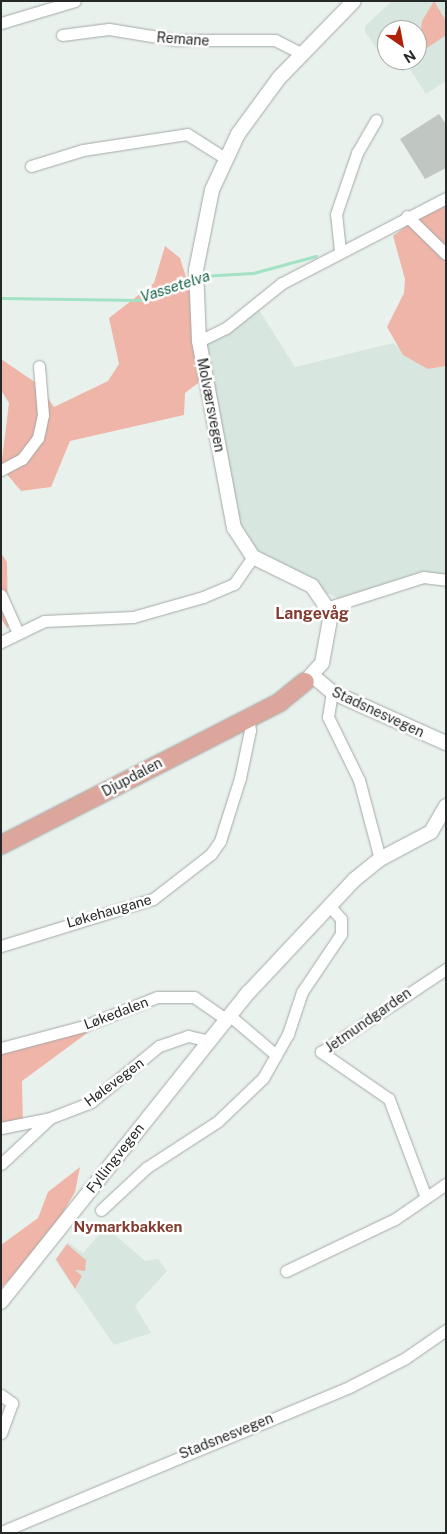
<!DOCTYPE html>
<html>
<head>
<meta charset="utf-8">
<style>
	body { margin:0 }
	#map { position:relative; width:447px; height:1534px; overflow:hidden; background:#e9f1ed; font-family:"Public Sans",sans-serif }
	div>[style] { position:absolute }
	.built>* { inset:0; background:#d7e7df }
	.green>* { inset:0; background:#efb5a9 }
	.stream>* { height:3px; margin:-1.5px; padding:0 1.5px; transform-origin:1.5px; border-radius:1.5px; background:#a3e2c4 }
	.building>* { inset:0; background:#c0c7c3 }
	.roads { filter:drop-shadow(0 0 1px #a3a9a6) drop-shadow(0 0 1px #a3a9a6) }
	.minor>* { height:11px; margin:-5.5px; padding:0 5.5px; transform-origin:5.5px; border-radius:5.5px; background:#fff }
	.tertiary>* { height:14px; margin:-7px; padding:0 7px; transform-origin:7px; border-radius:7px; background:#fff }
	.primary>* { height:18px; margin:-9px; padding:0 9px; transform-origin:9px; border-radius:9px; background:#dda69c }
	span { translate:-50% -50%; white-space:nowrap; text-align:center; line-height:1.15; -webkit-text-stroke:5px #fff; paint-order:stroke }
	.street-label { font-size:14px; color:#252826 }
	.water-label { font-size:15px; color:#176247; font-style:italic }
	.neighbourhood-label { font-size:15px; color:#833d30; font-weight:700 }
	.quarter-label { font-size:16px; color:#833d30; font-weight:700 }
	.frame { position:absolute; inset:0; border:2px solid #252826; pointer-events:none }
	.north { position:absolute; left:377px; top:20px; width:50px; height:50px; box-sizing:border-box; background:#fff; border:1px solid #a8a9a8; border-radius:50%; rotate:147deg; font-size:14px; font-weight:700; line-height:20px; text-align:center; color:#252826 }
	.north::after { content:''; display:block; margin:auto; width:18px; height:22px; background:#af2108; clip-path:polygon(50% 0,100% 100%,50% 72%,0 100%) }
</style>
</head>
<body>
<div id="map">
	<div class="built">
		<div style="clip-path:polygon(392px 1px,446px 1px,446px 81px,426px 94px,409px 68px,403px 72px,394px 60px,417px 60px,417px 30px,387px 30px,387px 50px,380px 53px,365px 32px,365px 26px)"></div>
		<div style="clip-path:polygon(256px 305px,295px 367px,393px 343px,428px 369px,446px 366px,446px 580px,344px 601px,253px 559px,232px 525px,201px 342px)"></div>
		<div style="clip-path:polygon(106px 1227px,145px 1261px,158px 1259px,167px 1271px,135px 1306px,151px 1333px,114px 1345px,55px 1260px,68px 1242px,83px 1253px)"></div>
	</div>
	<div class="green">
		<div style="clip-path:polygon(434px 1px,446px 21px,446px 35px,427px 48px,420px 38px,422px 21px)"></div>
		<div style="clip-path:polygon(446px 196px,446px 366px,428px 369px,403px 355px,387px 327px,404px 293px,405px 279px,393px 236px)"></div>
		<div style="clip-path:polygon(165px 246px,180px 258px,198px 316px,206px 377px,185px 393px,184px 415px,70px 441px,51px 487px,21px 491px,1px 467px,9px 403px,1px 390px,1px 359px,39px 385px,54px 407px,108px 381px,119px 364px,109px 318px,154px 283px)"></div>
		<div style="clip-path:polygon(1px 553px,7px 562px,8px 629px,1px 619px)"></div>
		<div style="clip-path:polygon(98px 1025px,22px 1081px,23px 1126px,1px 1131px,1px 1048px)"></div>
		<div style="clip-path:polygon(80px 1167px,75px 1192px,46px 1242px,1px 1288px,1px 1245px,38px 1218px,48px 1192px)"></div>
		<div style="clip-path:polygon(67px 1244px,86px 1260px,85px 1271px,75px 1270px,82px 1276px,75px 1289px,56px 1259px)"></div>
	</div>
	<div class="stream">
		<div style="left:200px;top:276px;width:53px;rotate:-3.2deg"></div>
		<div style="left:253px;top:273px;width:65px;rotate:-15.1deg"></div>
		<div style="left:1px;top:298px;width:139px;rotate:0.8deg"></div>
		<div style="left:140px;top:300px;width:56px;rotate:-22deg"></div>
	</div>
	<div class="building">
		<div style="clip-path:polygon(439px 114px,446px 124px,446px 168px,425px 179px,400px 139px)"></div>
	</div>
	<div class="roads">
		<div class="minor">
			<div style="left:1px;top:23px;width:77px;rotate:-16.6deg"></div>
			<div style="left:62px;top:35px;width:47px;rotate:-7.3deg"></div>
			<div style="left:109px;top:29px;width:68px;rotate:9.3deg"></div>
			<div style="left:176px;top:40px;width:99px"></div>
			<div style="left:275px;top:40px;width:29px;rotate:27deg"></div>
			<div style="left:31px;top:166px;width:54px;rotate:-17.1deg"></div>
			<div style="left:83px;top:150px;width:105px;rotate:-8.7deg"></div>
			<div style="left:187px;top:134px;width:45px;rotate:32.3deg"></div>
			<div style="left:407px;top:216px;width:54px;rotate:44.3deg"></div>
			<div style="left:340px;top:251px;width:37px;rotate:-96deg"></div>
			<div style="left:336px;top:214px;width:65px;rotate:-71deg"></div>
			<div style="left:357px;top:153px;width:38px;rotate:-60deg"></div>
			<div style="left:199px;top:341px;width:30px;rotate:-26deg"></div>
			<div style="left:226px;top:328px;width:72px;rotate:-38.8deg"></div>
			<div style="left:282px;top:283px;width:185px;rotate:-27.4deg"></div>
			<div style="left:1px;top:470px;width:24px;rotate:-28deg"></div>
			<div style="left:22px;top:459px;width:26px;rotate:-53deg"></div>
			<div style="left:38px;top:438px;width:24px;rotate:-78deg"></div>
			<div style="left:43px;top:415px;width:49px;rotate:-94.7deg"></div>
			<div style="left:1px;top:595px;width:42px;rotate:65.9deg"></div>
			<div style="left:329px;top:607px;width:99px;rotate:-17.7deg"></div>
			<div style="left:423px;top:577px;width:23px;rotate:7deg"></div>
			<div style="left:1px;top:642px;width:48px;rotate:-26deg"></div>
			<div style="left:44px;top:621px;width:89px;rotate:-2.6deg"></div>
			<div style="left:133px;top:617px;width:73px;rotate:-15.9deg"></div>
			<div style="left:203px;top:597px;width:34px;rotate:-23deg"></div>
			<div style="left:234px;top:584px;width:33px;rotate:-55deg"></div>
			<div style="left:332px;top:692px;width:25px;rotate:99deg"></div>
			<div style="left:328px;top:717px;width:70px;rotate:63.8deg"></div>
			<div style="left:359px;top:780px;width:82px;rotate:75.1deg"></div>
			<div style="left:1px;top:946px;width:159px;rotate:-17.2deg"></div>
			<div style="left:153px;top:899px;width:73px;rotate:-37.8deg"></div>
			<div style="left:211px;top:854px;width:16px;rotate:-55deg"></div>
			<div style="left:220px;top:841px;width:66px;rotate:-72.4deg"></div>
			<div style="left:240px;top:778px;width:49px;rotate:-78.2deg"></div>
			<div style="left:250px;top:730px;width:13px;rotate:-99deg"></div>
			<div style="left:229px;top:1015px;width:62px;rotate:40.4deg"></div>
			<div style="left:1px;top:1048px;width:86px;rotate:-14.8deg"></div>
			<div style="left:84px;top:1026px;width:79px;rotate:-21.7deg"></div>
			<div style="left:157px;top:997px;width:37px"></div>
			<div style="left:194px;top:997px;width:39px;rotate:35deg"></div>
			<div style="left:1px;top:1128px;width:50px;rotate:-11.5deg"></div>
			<div style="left:1px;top:1164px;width:67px;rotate:-43.2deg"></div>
			<div style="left:50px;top:1118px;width:44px;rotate:-21.3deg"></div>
			<div style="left:91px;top:1102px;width:88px;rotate:-39.5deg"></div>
			<div style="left:159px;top:1046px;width:31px;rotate:-19deg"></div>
			<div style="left:188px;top:1036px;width:22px;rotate:13deg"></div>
			<div style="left:425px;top:1195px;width:103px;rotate:-110.6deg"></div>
			<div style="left:389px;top:1099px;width:83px;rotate:-145.3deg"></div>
			<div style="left:321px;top:1052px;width:150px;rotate:-33.6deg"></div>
			<div style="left:101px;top:1210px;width:62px;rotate:-43deg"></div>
			<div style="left:146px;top:1168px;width:86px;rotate:-33.1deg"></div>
			<div style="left:218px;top:1121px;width:62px;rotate:-43.7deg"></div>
			<div style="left:263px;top:1078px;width:51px;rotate:-60.4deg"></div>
			<div style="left:288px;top:1034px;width:44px;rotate:-71.6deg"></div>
			<div style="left:302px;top:992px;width:70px;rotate:-56.1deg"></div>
			<div style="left:341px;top:934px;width:15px;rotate:-90deg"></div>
			<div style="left:341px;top:919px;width:18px;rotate:-131deg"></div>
			<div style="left:286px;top:1271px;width:121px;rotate:-25.5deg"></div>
			<div style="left:395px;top:1219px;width:62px;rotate:-34.5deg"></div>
			<div style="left:1px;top:1395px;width:14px;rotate:36deg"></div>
			<div style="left:12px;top:1403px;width:32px;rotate:110deg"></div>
			<div style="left:1px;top:1532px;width:379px;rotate:-22.6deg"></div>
			<div style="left:351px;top:1386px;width:59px;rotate:-27deg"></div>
			<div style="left:404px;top:1359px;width:51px;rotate:-34.6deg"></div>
		</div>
		<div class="tertiary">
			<div style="left:313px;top:676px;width:25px;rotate:40deg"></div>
			<div style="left:332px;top:692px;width:125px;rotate:24.1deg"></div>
			<div style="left:305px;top:682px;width:25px;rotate:-48deg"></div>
			<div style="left:322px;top:663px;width:50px;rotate:-79.6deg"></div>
			<div style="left:331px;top:614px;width:34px;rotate:-124deg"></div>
			<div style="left:312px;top:586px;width:66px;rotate:-153.8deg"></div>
			<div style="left:253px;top:557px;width:35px;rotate:-123deg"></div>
			<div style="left:234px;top:528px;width:190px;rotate:-100.6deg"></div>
			<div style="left:199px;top:341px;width:71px;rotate:-92.4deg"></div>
			<div style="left:196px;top:270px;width:82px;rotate:-78.7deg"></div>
			<div style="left:212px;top:190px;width:62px;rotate:-65.1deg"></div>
			<div style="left:238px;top:134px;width:69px;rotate:-53.8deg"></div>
			<div style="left:279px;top:78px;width:107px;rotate:-45.8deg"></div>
			<div style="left:1px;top:1302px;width:396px;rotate:-51.4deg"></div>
			<div style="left:248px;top:993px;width:155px;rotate:-46.8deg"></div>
			<div style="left:354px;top:880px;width:33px;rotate:-39deg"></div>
			<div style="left:380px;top:859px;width:58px;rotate:-27.9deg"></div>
			<div style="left:431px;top:832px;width:30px;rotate:-60deg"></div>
		</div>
		<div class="primary">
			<div style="left:1px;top:845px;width:314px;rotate:-27.1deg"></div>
			<div style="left:280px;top:702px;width:32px;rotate:-39deg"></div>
		</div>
	</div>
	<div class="street-label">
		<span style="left:183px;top:39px;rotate:4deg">Remane</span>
		<span style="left:211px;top:405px;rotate:79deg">Molværsvegen</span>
		<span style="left:378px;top:712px;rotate:25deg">Stadsnesvegen</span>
		<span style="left:132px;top:777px;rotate:-28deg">Djupdalen</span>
		<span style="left:109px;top:911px;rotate:-16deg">Løkehaugane</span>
		<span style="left:116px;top:1013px;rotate:-21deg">Løkedalen</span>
		<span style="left:368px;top:1020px;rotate:-35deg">Jetmundgarden</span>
		<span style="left:114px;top:1082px;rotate:-37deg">Hølevegen</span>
		<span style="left:115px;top:1158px;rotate:-52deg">Fyllingvegen</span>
		<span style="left:226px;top:1436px;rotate:-22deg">Stadsnesvegen</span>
	</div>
	<div class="water-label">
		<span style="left:175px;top:286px;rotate:-18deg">Vassetelva</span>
	</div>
	<div class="neighbourhood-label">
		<span style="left:128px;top:1227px">Nymarkbakken</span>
	</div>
	<div class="quarter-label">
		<span style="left:312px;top:614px">Langevåg</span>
	</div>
	<div class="frame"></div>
	<div class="north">N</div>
</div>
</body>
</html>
